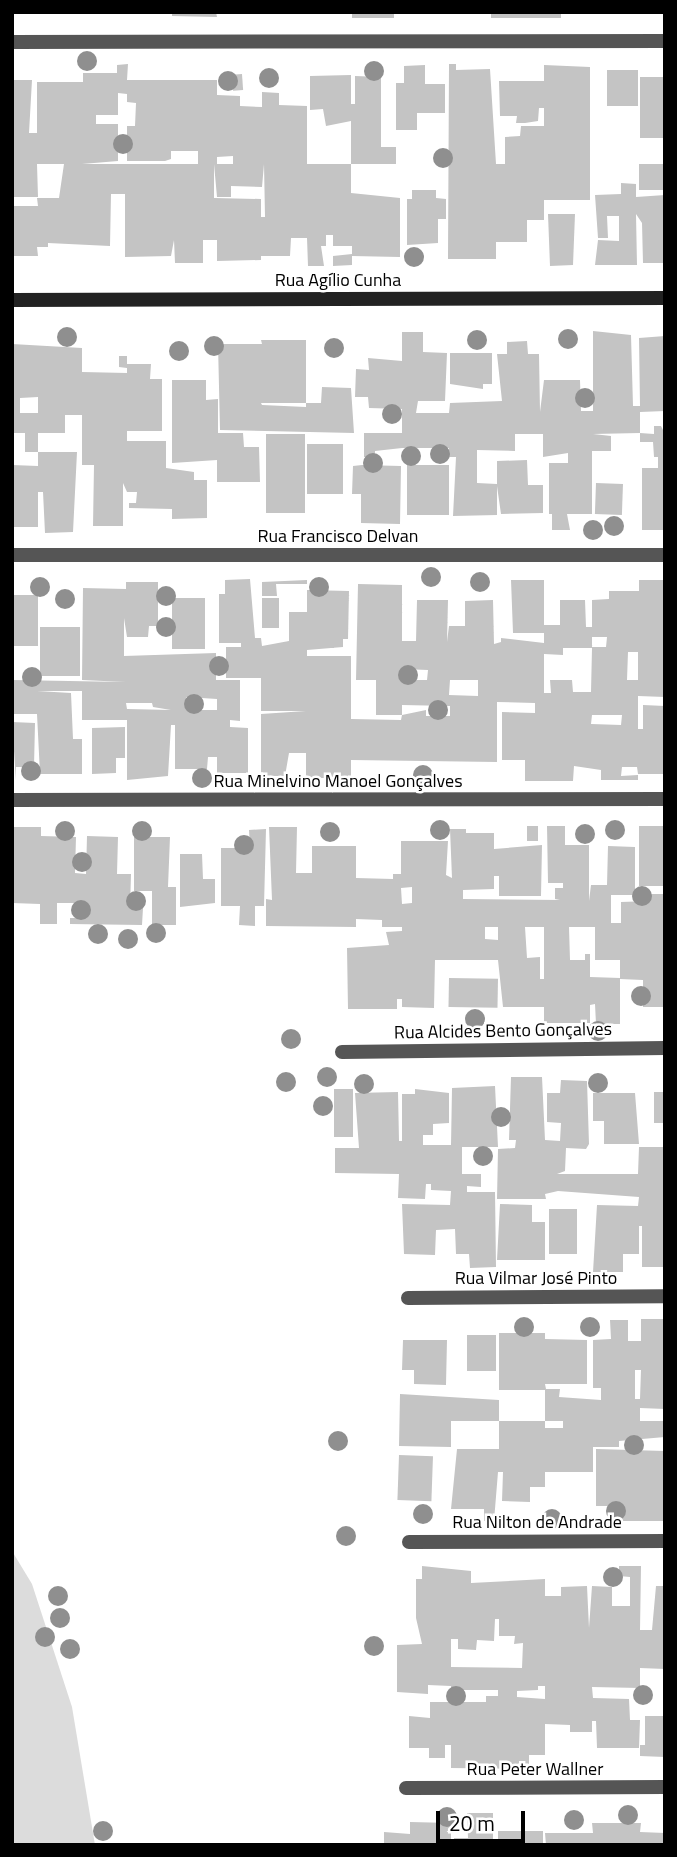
<!DOCTYPE html>
<html>
<head>
<meta charset="utf-8">
<style>
	body { margin:0 }
	#map { position:relative; width:677px; height:1857px; overflow:hidden; background:#fff; font-family:"Titillium Web",sans-serif }
	div>[style] { position:absolute }
	.green>* { inset:0; background:#dcdcdc }
	.building>* { inset:0; background:#c4c4c4; transform-origin:0 0 }
	.minor>* { height:14px; margin:-7px; padding:0 7px; transform-origin:7px; border-radius:7px; background:#555 }
	.secondary>* { height:14px; margin:-7px; padding:0 7px; transform-origin:7px; border-radius:7px; background:#222 }
	.trees>* { width:20px; height:20px; margin:-10px; border-radius:50%; background:#8f8f8f }
	span { translate:-50% -50%; white-space:nowrap; text-align:center; line-height:1.15; -webkit-text-stroke:5px #fff; paint-order:stroke }
	.street-label { font-size:18px; color:#000 }
	.frame { position:absolute; inset:0; border:14px solid #000; pointer-events:none }
	.scale { position:absolute; left:436px; top:1811px; width:89px; height:32px; box-sizing:border-box; border:4px solid #000; border-top:0; padding-left:9px; font-size:21px; line-height:24px; white-space:nowrap; color:#000; -webkit-text-stroke:5px #fff; paint-order:stroke }
</style>
</head>
<body>
<div id="map">
	<div class="green">
		<div style="clip-path:polygon(12px 1551px,32px 1584px,72px 1707px,95px 1845px,12px 1845px)"></div>
	</div>
	<div class="building">
		<div style="clip-path:polygon(172px 12px,216px 12px,217px 17px,172px 16px)"></div>
		<div style="left:352px;top:12px;width:42px;height:6px"></div>
		<div style="left:491px;top:12px;width:70px;height:6px"></div>
		<div style="clip-path:polygon(evenodd,128px 64px,127px 80px,217px 80px,217px 95px,240px 96px,240px 106px,262px 107px,262px 92px,279px 93px,279px 105px,307px 106px,307px 164px,351px 164px,351px 193px,400px 198px,400px 257px,352px 256px,352px 265px,333px 266px,333px 256px,352px 254px,352px 246px,333px 246px,333px 235px,326px 235px,326px 246px,321px 246px,324px 266px,308px 266px,307px 238px,291px 238px,290px 256px,261px 256px,261px 260px,217px 261px,217px 240px,203px 240px,203px 263px,175px 263px,174px 240px,171px 256px,125px 257px,125px 194px,111px 194px,110px 246px,48px 243px,48px 247px,37px 247px,38px 256px,12px 256px,12px 206px,38px 206px,37px 198px,59px 198px,64px 164px,37px 164px,38px 197px,12px 197px,12px 80px,32px 80px,29px 133px,37px 133px,37px 82px,83px 82px,83px 73px,117px 73px,117px 65px,128px 64px,118px 93px,127px 94px,127px 102px,136px 103px,135px 126px,127px 126px,127px 161px,165px 161px,171px 159px,171px 151px,198px 151px,198px 164px,82px 164px,118px 161px,118px 124px,96px 124px,96px 115px,118px 115px,118px 93px,128px 64px,233px 156px,233px 164px,217px 164px,217px 157px,233px 156px,128px 64px,214px 164px,217px 197px,231px 197px,231px 186px,262px 187px,264px 164px,265px 217px,261px 217px,261px 199px,214px 198px,214px 164px)"></div>
		<div style="clip-path:polygon(449px 64px,456px 64px,456px 70px,490px 69px,496px 164px,505px 164px,505px 137px,520px 136px,521px 126px,544px 126px,544px 108px,539px 108px,538px 121px,525px 123px,516px 123px,517px 116px,500px 116px,499px 81px,544px 81px,544px 65px,590px 67px,590px 200px,544px 200px,544px 220px,527px 220px,527px 242px,496px 242px,496px 259px,448px 259px)"></div>
		<div style="clip-path:polygon(425px 65px,425px 84px,445px 84px,445px 113px,417px 113px,417px 130px,396px 130px,396px 83px,404px 83px,404px 66px)"></div>
		<div style="left:607px;top:70px;width:31px;height:36px"></div>
		<div style="left:242px;top:74px;width:16px;height:10px;rotate:86deg"></div>
		<div style="clip-path:polygon(351px 75px,351px 104px,355px 104px,355px 76px,381px 77px,381px 147px,396px 147px,396px 164px,351px 164px,351px 121px,326px 126px,323px 109px,310px 110px,310px 76px)"></div>
		<div style="left:640px;top:77px;width:25px;height:61px"></div>
		<div style="left:639px;top:164px;width:26px;height:26px"></div>
		<div style="clip-path:polygon(621px 183px,636px 184px,636px 197px,665px 195px,665px 263px,643px 263px,642px 223px,636px 214px,637px 265px,595px 265px,598px 240px,619px 241px,619px 216px,607px 216px,608px 238px,598px 238px,595px 195px,621px 194px)"></div>
		<div style="clip-path:polygon(412px 190px,436px 190px,436px 198px,446px 199px,446px 219px,438px 219px,438px 243px,407px 245px,407px 199px,412px 199px)"></div>
		<div style="clip-path:polygon(548px 214px,575px 214px,573px 265px,550px 266px)"></div>
		<div style="clip-path:polygon(593px 331px,631px 335px,633px 406px,640px 406px,639px 338px,665px 336px,665px 411px,640px 412px,640px 433px,593px 434px,611px 436px,611px 451px,592px 451px,592px 514px,567px 514px,570px 530px,552px 530px,552px 514px,549px 514px,549px 463px,568px 463px,568px 453px,543px 457px,543px 434px,515px 434px,515px 451px,477px 450px,477px 483px,497px 484px,497px 461px,527px 460px,528px 485px,543px 485px,543px 513px,501px 514px,497px 486px,497px 515px,453px 516px,456px 457px,449px 457px,449px 448px,402px 448px,375px 451px,375px 457px,364px 457px,364px 433px,402px 433px,402px 409px,369px 408px,368px 397px,355px 397px,356px 369px,369px 370px,368px 358px,402px 361px,402px 332px,423px 332px,423px 352px,447px 353px,445px 401px,418px 401px,416px 413px,449px 413px,450px 403px,502px 401px,497px 354px,507px 354px,507px 342px,527px 341px,528px 354px,539px 354px,540px 412px,544px 380px,580px 380px,581px 411px,593px 411px)"></div>
		<div style="clip-path:polygon(evenodd,261px 340px,306px 340px,306px 403px,321px 403px,322px 387px,351px 388px,354px 433px,220px 430px,218px 344px,262px 344px,261px 340px,261px 403px,306px 403px,306px 407px,262px 405px,261px 403px)"></div>
		<div style="clip-path:polygon(evenodd,12px 344px,82px 348px,82px 372px,127px 373px,127px 368px,119px 367px,119px 356px,127px 356px,127px 364px,151px 364px,150px 379px,162px 379px,162px 431px,127px 431px,127px 441px,166px 441px,166px 468px,194px 472px,194px 480px,207px 480px,207px 518px,172px 519px,172px 509px,129px 508px,129px 503px,136px 503px,137px 492px,127px 492px,123px 483px,123px 526px,93px 526px,94px 465px,82px 465px,82px 415px,65px 415px,65px 433px,38px 433px,38px 452px,77px 452px,73px 532px,45px 533px,43px 492px,38px 492px,38px 527px,12px 527px,12px 465px,38px 466px,38px 452px,25px 452px,25px 433px,12px 433px,12px 344px,38px 397px,38px 413px,20px 413px,20px 398px,38px 397px)"></div>
		<div style="clip-path:polygon(450px 353px,492px 353px,492px 384px,483px 384px,483px 389px,450px 384px)"></div>
		<div style="clip-path:polygon(172px 380px,206px 380px,206px 400px,218px 399px,218px 433px,243px 433px,244px 447px,259px 447px,260px 482px,217px 482px,217px 460px,172px 463px)"></div>
		<div style="clip-path:polygon(654px 426px,661px 426px,665px 434px,665px 530px,642px 530px,642px 468px,658px 468px,658px 457px,654px 457px,653px 442px,640px 442px,640px 433px,654px 434px)"></div>
		<div style="left:266px;top:434px;width:39px;height:79px"></div>
		<div style="left:307px;top:444px;width:36px;height:50px"></div>
		<div style="clip-path:polygon(362px 465px,401px 466px,400px 524px,361px 523px,361px 494px,352px 494px,353px 466px)"></div>
		<div style="left:407px;top:465px;width:42px;height:50px"></div>
		<div style="left:596px;top:483px;width:27px;height:31px;rotate:2deg"></div>
		<div style="clip-path:polygon(evenodd,250px 579px,255px 638px,261px 638px,262px 646px,289px 641px,289px 612px,307px 612px,307px 590px,349px 591px,348px 639px,343px 639px,343px 647px,307px 650px,307px 656px,351px 656px,351px 719px,401px 720px,402px 715px,376px 715px,376px 680px,356px 680px,358px 584px,402px 585px,402px 641px,416px 641px,417px 600px,448px 600px,447px 642px,449px 626px,465px 626px,465px 601px,493px 600px,494px 644px,501px 642px,501px 638px,544px 643px,544px 633px,513px 633px,511px 580px,544px 580px,544px 625px,560px 625px,560px 600px,585px 600px,586px 627px,592px 627px,592px 600px,609px 599px,609px 591px,639px 591px,639px 580px,665px 580px,665px 697px,638px 696px,638px 729px,643px 729px,643px 705px,665px 706px,665px 774px,638px 774px,637px 767px,622px 767px,621px 776px,638px 775px,638px 780px,601px 780px,601px 770px,574px 766px,573px 781px,525px 781px,525px 760px,502px 760px,502px 712px,535px 713px,535px 703px,497px 702px,497px 762px,351px 760px,351px 778px,306px 778px,306px 753px,289px 753px,285px 776px,261px 776px,261px 714px,306px 711px,261px 711px,261px 678px,226px 678px,226px 647px,241px 647px,241px 643px,219px 643px,219px 594px,225px 594px,225px 580px,250px 579px,592px 637px,607px 637px,606px 647px,592px 647px,592px 637px,250px 579px,563px 648px,592px 648px,591px 692px,573px 692px,572px 680px,550px 680px,551px 693px,544px 693px,544px 654px,563px 655px,563px 648px,250px 579px,628px 652px,638px 652px,638px 680px,627px 680px,628px 652px,250px 579px,402px 669px,428px 670px,427px 680px,402px 680px,402px 669px,250px 579px,450px 680px,478px 680px,478px 696px,449px 695px,450px 680px,250px 579px,402px 705px,450px 706px,450px 716px,426px 716px,426px 710px,402px 715px,402px 705px,250px 579px,592px 715px,622px 715px,621px 725px,591px 724px,592px 715px)"></div>
		<div style="clip-path:polygon(307px 580px,307px 584px,276px 584px,277px 596px,262px 596px,262px 582px)"></div>
		<div style="clip-path:polygon(evenodd,126px 582px,158px 582px,158px 626px,149px 626px,148px 637px,127px 637px,124px 618px,124px 656px,216px 653px,216px 680px,240px 680px,240px 721px,230px 720px,230px 727px,248px 728px,248px 773px,217px 773px,217px 757px,208px 757px,207px 769px,175px 769px,175px 725px,171px 725px,168px 776px,127px 780px,127px 720px,82px 720px,82px 691px,37px 691px,71px 693px,73px 739px,82px 739px,82px 774px,40px 774px,37px 714px,12px 714px,12px 680px,126px 682px,82px 680px,83px 588px,126px 589px,126px 582px,186px 697px,217px 699px,217px 710px,186px 710px,186px 697px,126px 582px,126px 703px,152px 703px,153px 707px,171px 710px,127px 709px,126px 703px)"></div>
		<div style="left:12px;top:595px;width:26px;height:51px"></div>
		<div style="left:172px;top:598px;width:33px;height:51px"></div>
		<div style="left:262px;top:598px;width:17px;height:30px"></div>
		<div style="left:40px;top:627px;width:40px;height:49px"></div>
		<div style="clip-path:polygon(12px 722px,35px 723px,34px 767px,16px 767px,16px 780px)"></div>
		<div style="clip-path:polygon(125px 727px,125px 758px,116px 758px,116px 773px,92px 774px,92px 728px)"></div>
		<div style="left:527px;top:826px;width:11px;height:15px"></div>
		<div style="clip-path:polygon(evenodd,547px 826px,565px 826px,565px 845px,589px 845px,589px 901px,591px 885px,607px 885px,608px 846px,635px 847px,635px 895px,611px 895px,611px 923px,621px 923px,621px 902px,650px 901px,650px 894px,665px 894px,665px 1007px,643px 1007px,643px 980px,620px 979px,620px 960px,595px 960px,595px 927px,569px 927px,570px 960px,585px 960px,585px 954px,590px 954px,590px 977px,620px 978px,620px 1024px,596px 1024px,595px 1004px,590px 1005px,590px 1023px,544px 1023px,544px 1007px,503px 1007px,498px 960px,435px 960px,434px 1008px,402px 1007px,402px 999px,397px 999px,397px 1009px,348px 1009px,347px 948px,389px 945px,386px 932px,402px 931px,402px 927px,382px 927px,382px 920px,356px 919px,356px 927px,266px 926px,266px 899px,272px 900px,269px 827px,297px 827px,296px 873px,312px 873px,312px 893px,312px 846px,356px 846px,356px 878px,393px 879px,393px 874px,401px 874px,401px 841px,448px 841px,446px 875px,452px 878px,450px 829px,466px 829px,466px 833px,494px 833px,494px 849px,542px 845px,541px 896px,499px 896px,499px 876px,494px 876px,494px 889px,463px 890px,463px 899px,560px 900px,555px 899px,555px 888px,563px 888px,563px 883px,548px 883px,547px 826px,412px 887px,412px 903px,402px 904px,401px 888px,412px 887px,547px 826px,485px 927px,498px 927px,498px 940px,485px 939px,485px 927px,547px 826px,525px 927px,544px 927px,544px 979px,540px 979px,540px 957px,527px 958px,525px 927px)"></div>
		<div style="left:639px;top:826px;width:26px;height:60px"></div>
		<div style="clip-path:polygon(12px 827px,41px 827px,41px 836px,76px 837px,75px 873px,86px 874px,87px 836px,118px 837px,117px 874px,131px 874px,130px 908px,143px 908px,142px 925px,70px 924px,70px 918px,85px 918px,85px 903px,57px 903px,57px 924px,40px 924px,40px 904px,12px 903px)"></div>
		<div style="clip-path:polygon(266px 829px,264px 906px,255px 906px,255px 926px,239px 925px,240px 906px,221px 906px,221px 848px,250px 848px,249px 830px)"></div>
		<div style="clip-path:polygon(134px 837px,170px 837px,168px 887px,176px 887px,176px 925px,152px 925px,152px 891px,134px 891px)"></div>
		<div style="clip-path:polygon(180px 854px,202px 854px,203px 879px,215px 879px,215px 903px,180px 907px)"></div>
		<div style="left:449px;top:978px;width:49px;height:29px;rotate:1deg"></div>
		<div style="clip-path:polygon(511px 1077px,542px 1077px,545px 1140px,560px 1141px,561px 1123px,547px 1122px,547px 1093px,560px 1093px,561px 1080px,587px 1081px,589px 1144px,586px 1149px,566px 1148px,565px 1171px,557px 1174px,638px 1174px,639px 1147px,665px 1147px,665px 1267px,642px 1267px,642px 1226px,639px 1226px,639px 1254px,623px 1254px,623px 1272px,593px 1272px,597px 1205px,638px 1206px,639px 1197px,558px 1191px,545px 1194px,546px 1199px,497px 1199px,498px 1149px,515px 1148px,516px 1140px,509px 1140px)"></div>
		<div style="clip-path:polygon(495px 1086px,498px 1147px,462px 1147px,462px 1174px,481px 1174px,481px 1187px,467px 1186px,467px 1192px,495px 1192px,496px 1267px,470px 1268px,469px 1254px,456px 1254px,455px 1229px,436px 1230px,435px 1255px,404px 1254px,402px 1204px,450px 1205px,451px 1191px,431px 1190px,431px 1184px,426px 1184px,425px 1199px,398px 1198px,399px 1174px,335px 1173px,335px 1148px,359px 1148px,355px 1093px,398px 1092px,399px 1141px,402px 1141px,402px 1094px,415px 1094px,415px 1089px,449px 1093px,449px 1123px,433px 1124px,433px 1135px,423px 1135px,423px 1145px,451px 1145px,452px 1088px)"></div>
		<div style="left:334px;top:1089px;width:19px;height:48px"></div>
		<div style="left:654px;top:1092px;width:11px;height:31px"></div>
		<div style="clip-path:polygon(593px 1093px,635px 1093px,639px 1144px,604px 1144px,604px 1121px,593px 1121px)"></div>
		<div style="clip-path:polygon(500px 1204px,532px 1205px,532px 1222px,545px 1222px,545px 1260px,497px 1260px)"></div>
		<div style="left:549px;top:1209px;width:28px;height:45px"></div>
		<div style="clip-path:polygon(evenodd,641px 1319px,665px 1319px,665px 1409px,640px 1408px,640px 1421px,665px 1421px,665px 1437px,619px 1441px,619px 1447px,593px 1447px,593px 1472px,545px 1472px,545px 1487px,530px 1487px,530px 1502px,502px 1501px,503px 1472px,498px 1472px,494px 1521px,484px 1521px,484px 1509px,451px 1509px,457px 1449px,499px 1449px,499px 1421px,545px 1421px,545px 1428px,563px 1428px,563px 1421px,545px 1421px,545px 1390px,499px 1390px,499px 1333px,545px 1333px,545px 1339px,587px 1340px,587px 1384px,545px 1384px,546px 1389px,560px 1389px,559px 1397px,601px 1400px,601px 1388px,593px 1388px,593px 1340px,611px 1339px,610px 1320px,628px 1320px,628px 1341px,641px 1341px,641px 1319px,635px 1370px,641px 1370px,640px 1399px,635px 1399px,635px 1370px)"></div>
		<div style="left:467px;top:1335px;width:29px;height:36px"></div>
		<div style="clip-path:polygon(403px 1340px,447px 1340px,446px 1385px,414px 1384px,414px 1370px,402px 1370px)"></div>
		<div style="clip-path:polygon(400px 1394px,499px 1400px,499px 1421px,451px 1421px,451px 1447px,399px 1446px)"></div>
		<div style="clip-path:polygon(596px 1449px,665px 1451px,665px 1521px,618px 1521px,619px 1506px,596px 1506px)"></div>
		<div style="left:399px;top:1455px;width:34px;height:45px;rotate:2deg"></div>
		<div style="clip-path:polygon(evenodd,422px 1566px,471px 1571px,471px 1583px,545px 1579px,545px 1596px,561px 1596px,561px 1587px,587px 1586px,589px 1628px,592px 1586px,612px 1587px,612px 1606px,630px 1606px,630px 1577px,619px 1576px,619px 1566px,641px 1566px,640px 1630px,652px 1630px,656px 1586px,665px 1586px,665px 1669px,640px 1668px,640px 1688px,592px 1687px,593px 1698px,629px 1699px,630px 1720px,640px 1720px,639px 1748px,597px 1748px,596px 1721px,592px 1721px,592px 1732px,570px 1732px,570px 1725px,545px 1724px,545px 1755px,529px 1755px,529px 1769px,451px 1768px,451px 1745px,445px 1745px,445px 1758px,429px 1758px,429px 1748px,409px 1748px,409px 1716px,430px 1718px,430px 1702px,486px 1702px,486px 1696px,498px 1696px,498px 1690px,451px 1690px,451px 1686px,428px 1685px,428px 1694px,397px 1692px,397px 1645px,422px 1644px,416px 1618px,416px 1579px,422px 1579px,422px 1566px,495px 1619px,499px 1619px,499px 1636px,515px 1636px,514px 1644px,523px 1643px,522px 1668px,451px 1667px,451px 1639px,458px 1639px,458px 1649px,476px 1650px,477px 1640px,494px 1641px,495px 1619px,422px 1566px,538px 1686px,545px 1686px,545px 1699px,517px 1697px,517px 1691px,538px 1690px,538px 1686px)"></div>
		<div style="clip-path:polygon(645px 1716px,665px 1716px,665px 1757px,640px 1756px,640px 1745px,645px 1745px)"></div>
		<div style="clip-path:polygon(467px 1813px,493px 1813px,493px 1845px,454px 1845px,454px 1838px,468px 1838px)"></div>
		<div style="clip-path:polygon(410px 1822px,451px 1823px,451px 1845px,384px 1845px,384px 1832px,410px 1834px)"></div>
		<div style="clip-path:polygon(592px 1823px,641px 1823px,640px 1832px,665px 1833px,665px 1845px,546px 1845px,545px 1833px,593px 1833px)"></div>
		<div style="left:498px;top:1831px;width:45px;height:14px"></div>
	</div>
	<div class="minor">
		<div style="left:12px;top:42px;width:653px;rotate:-0.09deg"></div>
		<div style="left:12px;top:555px;width:653px"></div>
		<div style="left:12px;top:800px;width:653px;rotate:-0.09deg"></div>
		<div style="left:342px;top:1052px;width:323px;rotate:-0.7deg"></div>
		<div style="left:408px;top:1298px;width:257px;rotate:-0.4deg"></div>
		<div style="left:409px;top:1542px;width:256px;rotate:-0.2deg"></div>
		<div style="left:406px;top:1788px;width:259px;rotate:-0.2deg"></div>
	</div>
	<div class="secondary">
		<div style="left:12px;top:300px;width:653px;rotate:-0.18deg"></div>
	</div>
	<div class="trees">
		<div style="left:87px;top:61px"></div>
		<div style="left:374px;top:71px"></div>
		<div style="left:269px;top:78px"></div>
		<div style="left:228px;top:81px"></div>
		<div style="left:123px;top:144px"></div>
		<div style="left:443px;top:158px"></div>
		<div style="left:414px;top:257px"></div>
		<div style="left:67px;top:337px"></div>
		<div style="left:568px;top:339px"></div>
		<div style="left:477px;top:340px"></div>
		<div style="left:214px;top:346px"></div>
		<div style="left:334px;top:348px"></div>
		<div style="left:179px;top:351px"></div>
		<div style="left:585px;top:398px"></div>
		<div style="left:392px;top:414px"></div>
		<div style="left:440px;top:454px"></div>
		<div style="left:411px;top:456px"></div>
		<div style="left:373px;top:463px"></div>
		<div style="left:614px;top:526px"></div>
		<div style="left:593px;top:530px"></div>
		<div style="left:431px;top:577px"></div>
		<div style="left:480px;top:582px"></div>
		<div style="left:40px;top:587px"></div>
		<div style="left:319px;top:587px"></div>
		<div style="left:166px;top:596px"></div>
		<div style="left:65px;top:599px"></div>
		<div style="left:166px;top:627px"></div>
		<div style="left:219px;top:666px"></div>
		<div style="left:408px;top:675px"></div>
		<div style="left:32px;top:677px"></div>
		<div style="left:194px;top:704px"></div>
		<div style="left:438px;top:710px"></div>
		<div style="left:31px;top:771px"></div>
		<div style="left:423px;top:775px"></div>
		<div style="left:202px;top:778px"></div>
		<div style="left:440px;top:830px"></div>
		<div style="left:615px;top:830px"></div>
		<div style="left:65px;top:831px"></div>
		<div style="left:142px;top:831px"></div>
		<div style="left:330px;top:832px"></div>
		<div style="left:585px;top:834px"></div>
		<div style="left:244px;top:845px"></div>
		<div style="left:82px;top:862px"></div>
		<div style="left:642px;top:896px"></div>
		<div style="left:136px;top:901px"></div>
		<div style="left:81px;top:910px"></div>
		<div style="left:156px;top:933px"></div>
		<div style="left:98px;top:934px"></div>
		<div style="left:128px;top:939px"></div>
		<div style="left:641px;top:996px"></div>
		<div style="left:475px;top:1019px"></div>
		<div style="left:598px;top:1031px"></div>
		<div style="left:291px;top:1039px"></div>
		<div style="left:327px;top:1077px"></div>
		<div style="left:286px;top:1082px"></div>
		<div style="left:598px;top:1083px"></div>
		<div style="left:364px;top:1084px"></div>
		<div style="left:323px;top:1106px"></div>
		<div style="left:501px;top:1117px"></div>
		<div style="left:483px;top:1156px"></div>
		<div style="left:524px;top:1327px"></div>
		<div style="left:590px;top:1327px"></div>
		<div style="left:338px;top:1441px"></div>
		<div style="left:634px;top:1445px"></div>
		<div style="left:616px;top:1511px"></div>
		<div style="left:423px;top:1514px"></div>
		<div style="left:552px;top:1519px"></div>
		<div style="left:346px;top:1536px"></div>
		<div style="left:613px;top:1577px"></div>
		<div style="left:58px;top:1596px"></div>
		<div style="left:60px;top:1618px"></div>
		<div style="left:45px;top:1637px"></div>
		<div style="left:374px;top:1646px"></div>
		<div style="left:70px;top:1649px"></div>
		<div style="left:643px;top:1695px"></div>
		<div style="left:456px;top:1696px"></div>
		<div style="left:628px;top:1815px"></div>
		<div style="left:447px;top:1817px"></div>
		<div style="left:574px;top:1820px"></div>
		<div style="left:103px;top:1831px"></div>
	</div>
	<div class="street-label">
		<span style="left:338px;top:280px">Rua Agílio Cunha</span>
		<span style="left:338px;top:536px">Rua Francisco Delvan</span>
		<span style="left:338px;top:781px">Rua Minelvino Manoel Gonçalves</span>
		<span style="left:503px;top:1031px;rotate:-1deg">Rua Alcides Bento Gonçalves</span>
		<span style="left:536px;top:1278px">Rua Vilmar José Pinto</span>
		<span style="left:537px;top:1522px">Rua Nilton de Andrade</span>
		<span style="left:535px;top:1769px">Rua Peter Wallner</span>
	</div>
	<div class="frame"></div>
	<div class="scale">20 m</div>
</div>
</body>
</html>
